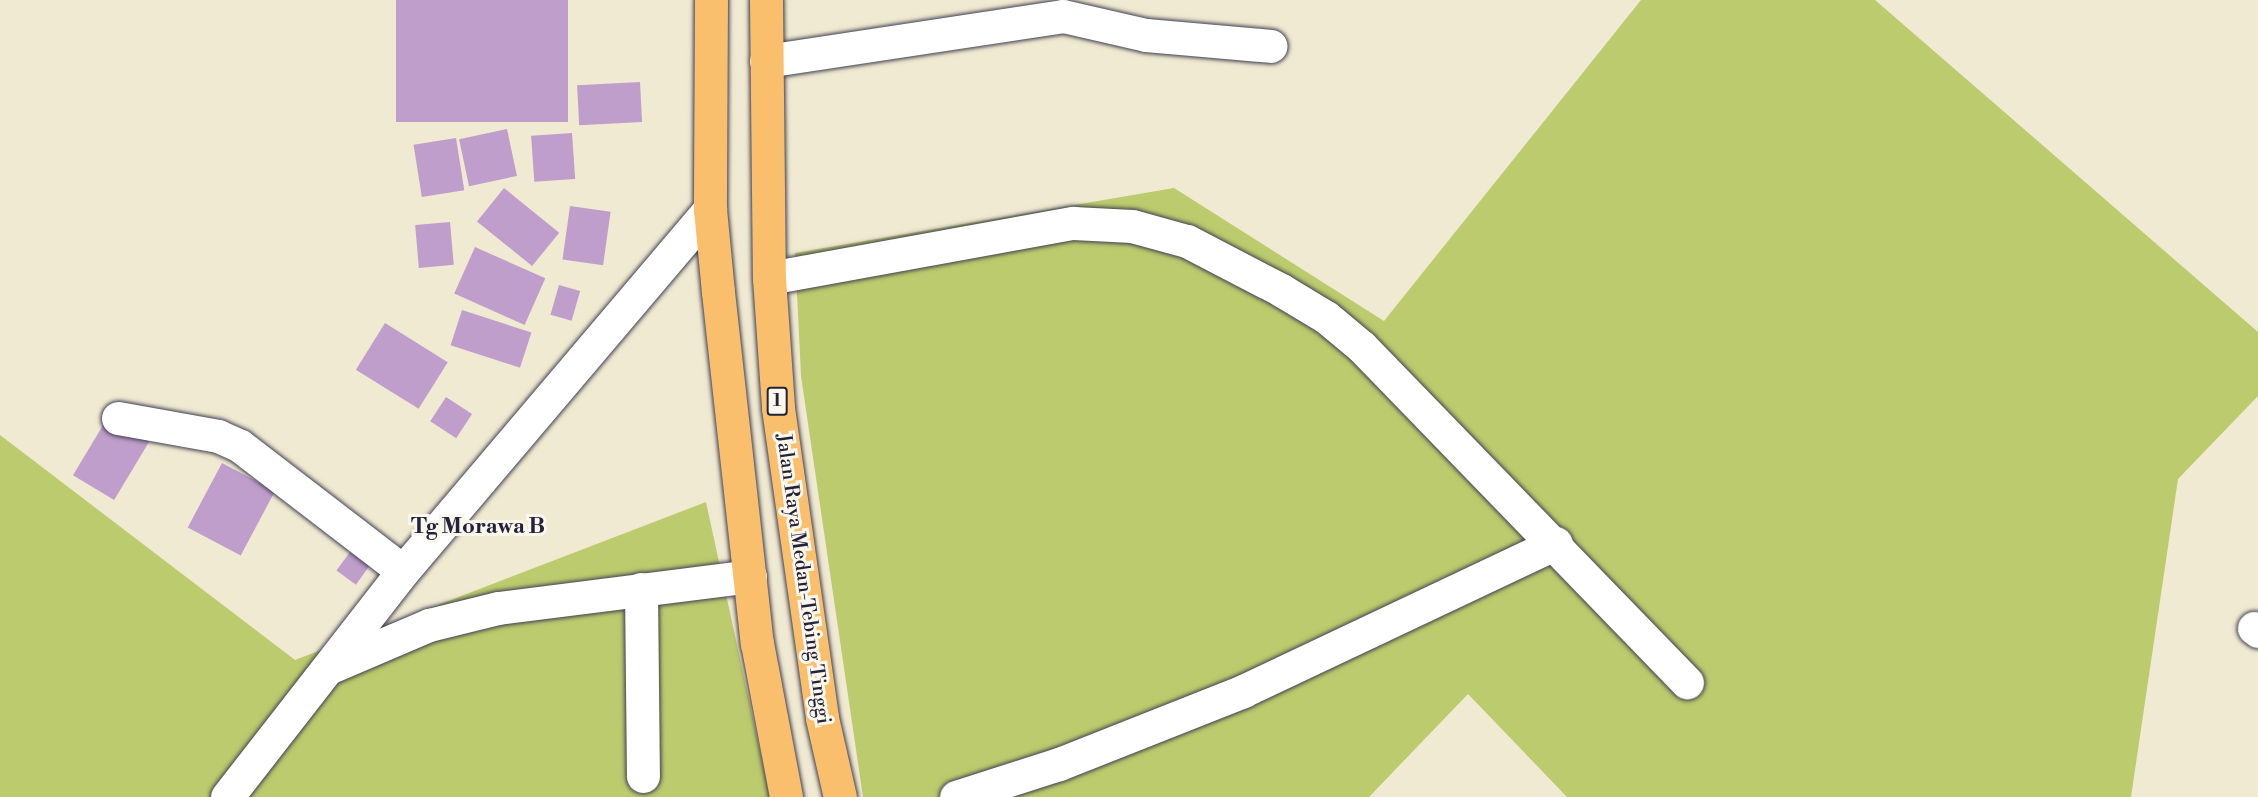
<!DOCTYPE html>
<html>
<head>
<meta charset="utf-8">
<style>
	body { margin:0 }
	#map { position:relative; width:2258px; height:797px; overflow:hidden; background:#f1ead2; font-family:"Libre Bodoni",serif }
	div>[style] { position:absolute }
	.green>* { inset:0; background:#bccb6d }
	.building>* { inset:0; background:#bf9ecc; transform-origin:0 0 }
	.roads { filter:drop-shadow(0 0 2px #414052) drop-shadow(0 0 2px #414052) }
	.minor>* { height:33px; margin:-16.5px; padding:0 16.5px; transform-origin:16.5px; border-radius:16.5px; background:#fff }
	.highway>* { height:33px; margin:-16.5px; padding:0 16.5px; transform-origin:16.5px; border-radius:16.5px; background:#f9bf6c }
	span { translate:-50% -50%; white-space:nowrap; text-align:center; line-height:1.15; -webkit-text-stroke:6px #fbf7ec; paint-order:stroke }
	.shield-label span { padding:2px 4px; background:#fbf7ec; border:2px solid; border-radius:4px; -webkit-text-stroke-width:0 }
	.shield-label { font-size:18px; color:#22223b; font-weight:700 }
	.street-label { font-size:20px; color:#22223b }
	.quarter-label { font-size:22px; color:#22223b; font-weight:700 }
</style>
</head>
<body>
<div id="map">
	<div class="green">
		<div style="clip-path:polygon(1641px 0,1875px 0,2258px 332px,2258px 396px,2178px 479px,2131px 797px,1567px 797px,1468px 694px,1369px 797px,863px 797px,801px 376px,795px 253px,1174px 188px,1384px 321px)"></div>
		<div style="clip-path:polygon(0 435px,295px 660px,706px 502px,770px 797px,0 797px)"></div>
	</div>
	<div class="building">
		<div style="left:396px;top:0;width:172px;height:122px"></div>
		<div style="left:640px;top:82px;width:40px;height:63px;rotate:87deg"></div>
		<div style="left:507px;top:129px;width:48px;height:49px;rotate:78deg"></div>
		<div style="left:572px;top:133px;width:46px;height:41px;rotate:86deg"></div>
		<div style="left:456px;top:138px;width:53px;height:43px;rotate:81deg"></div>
		<div style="left:504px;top:188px;width:71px;height:43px;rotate:39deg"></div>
		<div style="left:570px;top:206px;width:41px;height:54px;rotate:8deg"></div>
		<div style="left:450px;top:222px;width:43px;height:35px;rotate:85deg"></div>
		<div style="left:475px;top:247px;width:77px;height:51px;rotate:24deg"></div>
		<div style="left:559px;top:285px;width:22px;height:31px;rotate:16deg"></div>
		<div style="left:462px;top:310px;width:73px;height:37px;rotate:18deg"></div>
		<div style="left:385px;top:323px;width:74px;height:55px;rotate:32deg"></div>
		<div style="left:446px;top:397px;width:31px;height:29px;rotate:33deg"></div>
		<div style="left:108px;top:417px;width:48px;height:68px;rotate:31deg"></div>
		<div style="left:222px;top:463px;width:60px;height:73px;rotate:28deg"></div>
		<div style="left:350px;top:552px;width:24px;height:23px;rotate:36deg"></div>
	</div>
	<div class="roads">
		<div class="minor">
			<div style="left:766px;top:61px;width:300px;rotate:-8.6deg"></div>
			<div style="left:1063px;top:16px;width:85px;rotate:12.9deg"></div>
			<div style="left:1146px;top:35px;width:125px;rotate:5deg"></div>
			<div style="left:769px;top:278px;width:309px;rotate:-10.3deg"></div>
			<div style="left:1073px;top:223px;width:59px;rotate:2.9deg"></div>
			<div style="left:1132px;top:226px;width:57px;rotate:15.3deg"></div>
			<div style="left:1187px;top:241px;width:106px;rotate:27.5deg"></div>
			<div style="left:1281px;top:290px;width:52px;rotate:31deg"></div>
			<div style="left:1326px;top:317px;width:47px;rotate:39.8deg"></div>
			<div style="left:1362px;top:347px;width:467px;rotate:45.9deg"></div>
			<div style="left:118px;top:418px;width:102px;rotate:10.2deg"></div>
			<div style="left:218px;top:436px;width:24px;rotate:24deg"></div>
			<div style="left:240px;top:446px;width:205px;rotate:37.5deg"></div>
			<div style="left:641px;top:589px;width:187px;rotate:89.4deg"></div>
			<div style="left:2254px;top:628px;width:5px;rotate:37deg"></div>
			<div style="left:328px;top:668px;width:110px;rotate:-23.1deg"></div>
			<div style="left:429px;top:625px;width:71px;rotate:-13.8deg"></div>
			<div style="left:498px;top:608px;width:254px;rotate:-7.2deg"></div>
			<div style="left:227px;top:797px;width:286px;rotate:-52.1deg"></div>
			<div style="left:403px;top:571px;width:475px;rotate:-49.7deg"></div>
			<div style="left:956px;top:797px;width:108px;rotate:-17.8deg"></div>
			<div style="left:1059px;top:764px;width:198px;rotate:-21.6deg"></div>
			<div style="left:1243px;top:691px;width:346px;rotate:-25.3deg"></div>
		</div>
		<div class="highway">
			<div style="left:711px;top:0;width:209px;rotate:90.3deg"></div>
			<div style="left:710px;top:209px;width:83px;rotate:84.5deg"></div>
			<div style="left:718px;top:292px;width:353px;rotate:83.7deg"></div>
			<div style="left:757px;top:643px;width:157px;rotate:79.3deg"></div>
			<div style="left:766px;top:0;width:278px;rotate:89.4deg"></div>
			<div style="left:769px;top:278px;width:130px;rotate:86deg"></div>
			<div style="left:778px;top:408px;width:313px;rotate:81.9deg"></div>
			<div style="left:822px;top:718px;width:81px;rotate:77.2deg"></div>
		</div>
	</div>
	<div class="shield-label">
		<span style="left:777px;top:401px">1</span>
	</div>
	<div class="street-label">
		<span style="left:803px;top:579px;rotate:82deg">Jalan Raya Medan-Tebing Tinggi</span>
	</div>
	<div class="quarter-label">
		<span style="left:478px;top:527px">Tg Morawa B</span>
	</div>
</div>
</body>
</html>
